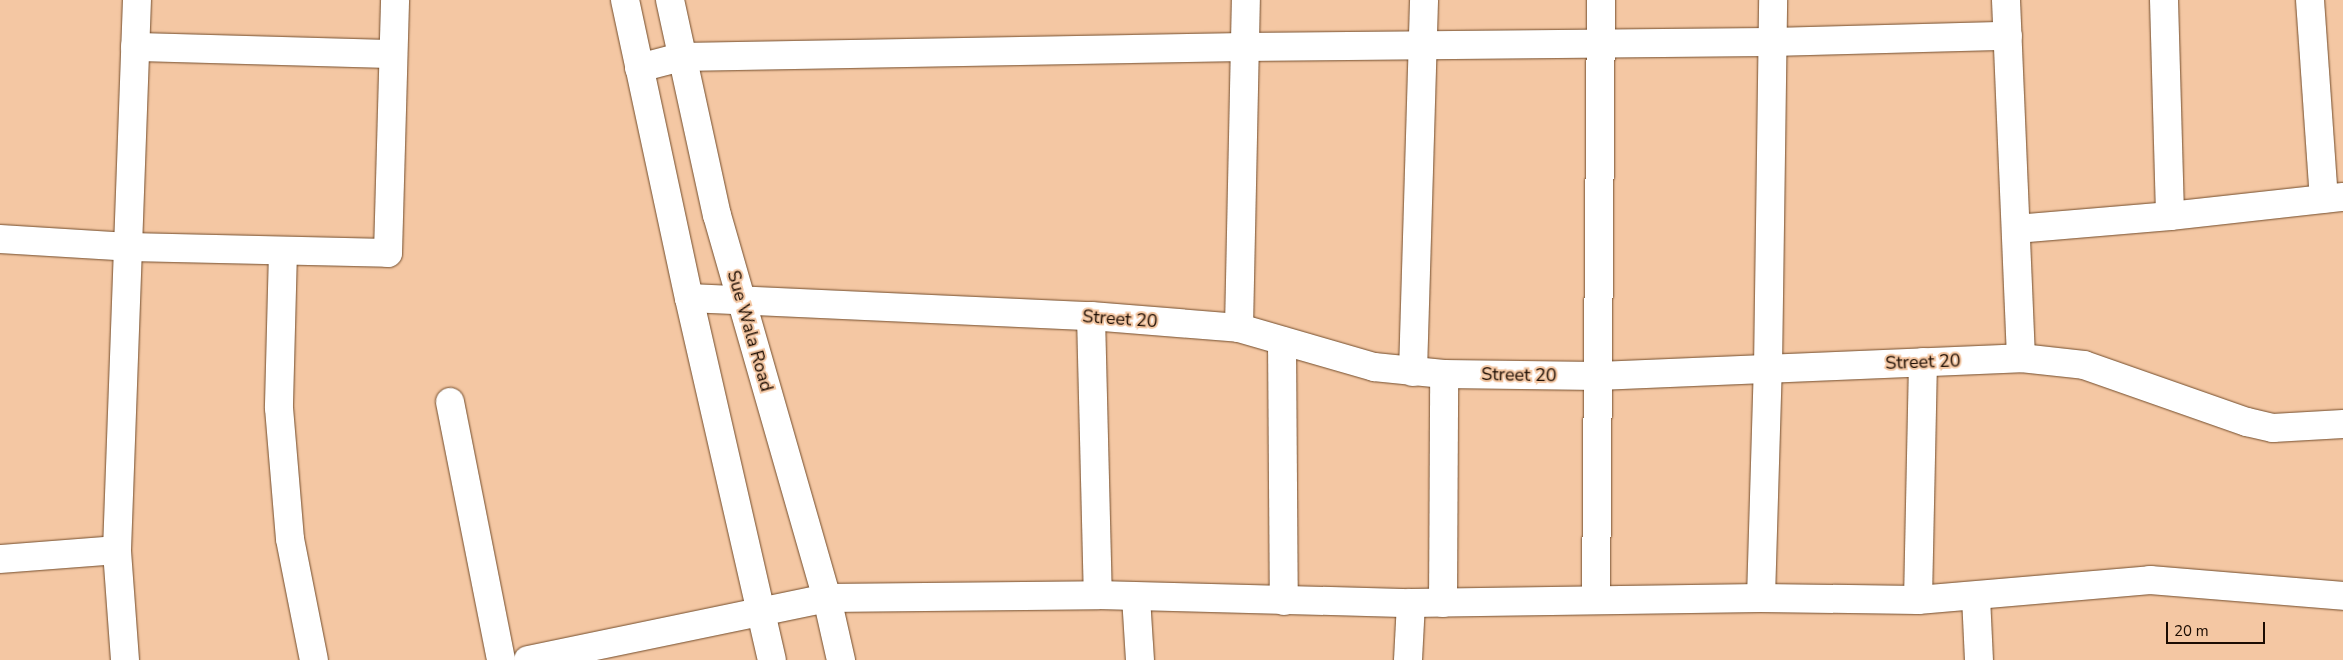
<!DOCTYPE html>
<html>
<head>
<meta charset="utf-8">
<style>
	body { margin:0 }
	#map { position:relative; width:2343px; height:660px; overflow:hidden; background:#f4c7a3; font-family:"Nunito Sans",sans-serif }
	div>[style] { position:absolute }
	.roads { filter:drop-shadow(0 0 1px #734d2c) drop-shadow(0 0 1px #734d2c) }
	.minor>* { height:28px; margin:-14px; padding:0 14px; transform-origin:14px; border-radius:14px; background:#fff }
	.tertiary>* { height:28px; margin:-14px; padding:0 14px; transform-origin:14px; border-radius:14px; background:#fff }
	span { translate:-50% -50%; white-space:nowrap; text-align:center; line-height:1.15; -webkit-text-stroke:4px #f4c7a3; paint-order:stroke }
	.street-label { font-size:18px; color:#1b0c02 }
	.scale { position:absolute; left:2166px; top:622px; width:99px; height:22px; box-sizing:border-box; border:2px solid #1b0c02; border-top:0; padding-left:6px; font-size:15px; line-height:18px; white-space:nowrap; color:#1b0c02; -webkit-text-stroke:4px #f4c7a3; paint-order:stroke }
</style>
</head>
<body>
<div id="map">
	<div class="roads">
		<div class="minor">
			<div style="left:2006px;top:0;width:358px;rotate:87.6deg"></div>
			<div style="left:2164px;top:0;width:216px;rotate:88.4deg"></div>
			<div style="left:2310px;top:0;width:199px;rotate:86deg"></div>
			<div style="left:135px;top:47px;width:258px;rotate:1.6deg"></div>
			<div style="left:639px;top:68px;width:43px;rotate:-14.7deg"></div>
			<div style="left:681px;top:57px;width:563px;rotate:-1.02deg"></div>
			<div style="left:1244px;top:47px;width:528px;rotate:-0.54deg"></div>
			<div style="left:1772px;top:42px;width:236px;rotate:-1.5deg"></div>
			<div style="left:2016px;top:229px;width:155px;rotate:-4.8deg"></div>
			<div style="left:2170px;top:216px;width:174px;rotate:-6.3deg"></div>
			<div style="left:0;top:239px;width:129px;rotate:3.5deg"></div>
			<div style="left:129px;top:247px;width:259px;rotate:1.3deg"></div>
			<div style="left:388px;top:253px;width:253px;rotate:-88.4deg"></div>
			<div style="left:283px;top:251px;width:157px;rotate:91.5deg"></div>
			<div style="left:279px;top:408px;width:131px;rotate:85.2deg"></div>
			<div style="left:290px;top:539px;width:123px;rotate:78.8deg"></div>
			<div style="left:689px;top:298px;width:402px;rotate:2.6deg"></div>
			<div style="left:1091px;top:316px;width:148px;rotate:4.6deg"></div>
			<div style="left:1239px;top:328px;width:141px;rotate:16.1deg"></div>
			<div style="left:1374px;top:367px;width:70px;rotate:5.7deg"></div>
			<div style="left:1444px;top:374px;width:154px;rotate:0.7deg"></div>
			<div style="left:1598px;top:376px;width:423px;rotate:-2.4deg"></div>
			<div style="left:2021px;top:358px;width:63px;rotate:6.3deg"></div>
			<div style="left:2084px;top:365px;width:173px;rotate:19.3deg"></div>
			<div style="left:2247px;top:422px;width:27px;rotate:13deg"></div>
			<div style="left:2273px;top:428px;width:70px;rotate:-3.3deg"></div>
			<div style="left:1091px;top:316px;width:279px;rotate:88.6deg"></div>
			<div style="left:1239px;top:328px;width:328px;rotate:-88.8deg"></div>
			<div style="left:1282px;top:341px;width:260px;rotate:89.6deg"></div>
			<div style="left:1413px;top:372px;width:372px;rotate:-88.3deg"></div>
			<div style="left:450px;top:402px;width:263px;rotate:78.8deg"></div>
			<div style="left:0;top:559px;width:117px;rotate:-4.4deg"></div>
			<div style="left:1136px;top:597px;width:63px;rotate:86.4deg"></div>
			<div style="left:1976px;top:597px;width:63px;rotate:87.3deg"></div>
			<div style="left:1761px;top:598px;width:230px;rotate:-88.3deg"></div>
			<div style="left:1768px;top:368px;width:368px;rotate:-89.2deg"></div>
			<div style="left:1596px;top:599px;width:599px;rotate:-89.52deg"></div>
			<div style="left:1918px;top:600px;width:238px;rotate:-88.8deg"></div>
			<div style="left:1443px;top:603px;width:229px;rotate:-89.7deg"></div>
			<div style="left:125px;top:660px;width:110px;rotate:-94.2deg"></div>
			<div style="left:117px;top:550px;width:550px;rotate:-87.92deg"></div>
			<div style="left:528px;top:660px;width:305px;rotate:-11.7deg"></div>
			<div style="left:827px;top:598px;width:271px;rotate:-0.6deg"></div>
			<div style="left:1098px;top:595px;width:313px;rotate:1.5deg"></div>
			<div style="left:1411px;top:603px;width:350px;rotate:-0.8deg"></div>
			<div style="left:1761px;top:598px;width:157px;rotate:0.7deg"></div>
			<div style="left:1918px;top:600px;width:233px;rotate:-4.9deg"></div>
			<div style="left:2150px;top:580px;width:194px;rotate:4.7deg"></div>
			<div style="left:1408px;top:660px;width:57px;rotate:-87deg"></div>
		</div>
		<div class="tertiary">
			<div style="left:625px;top:0;width:305px;rotate:77.9deg"></div>
			<div style="left:689px;top:298px;width:371px;rotate:77.1deg"></div>
			<div style="left:670px;top:0;width:220px;rotate:77.7deg"></div>
			<div style="left:717px;top:215px;width:398px;rotate:74deg"></div>
			<div style="left:827px;top:598px;width:64px;rotate:77.3deg"></div>
		</div>
	</div>
	<div class="street-label">
		<span style="left:1120px;top:319px;rotate:4deg">Street 20</span>
		<span style="left:750px;top:331px;rotate:74deg">Sue Wala Road</span>
		<span style="left:1923px;top:362px;rotate:-2deg">Street 20</span>
		<span style="left:1519px;top:375px;rotate:1deg">Street 20</span>
	</div>
	<div class="scale">20 m</div>
</div>
</body>
</html>
